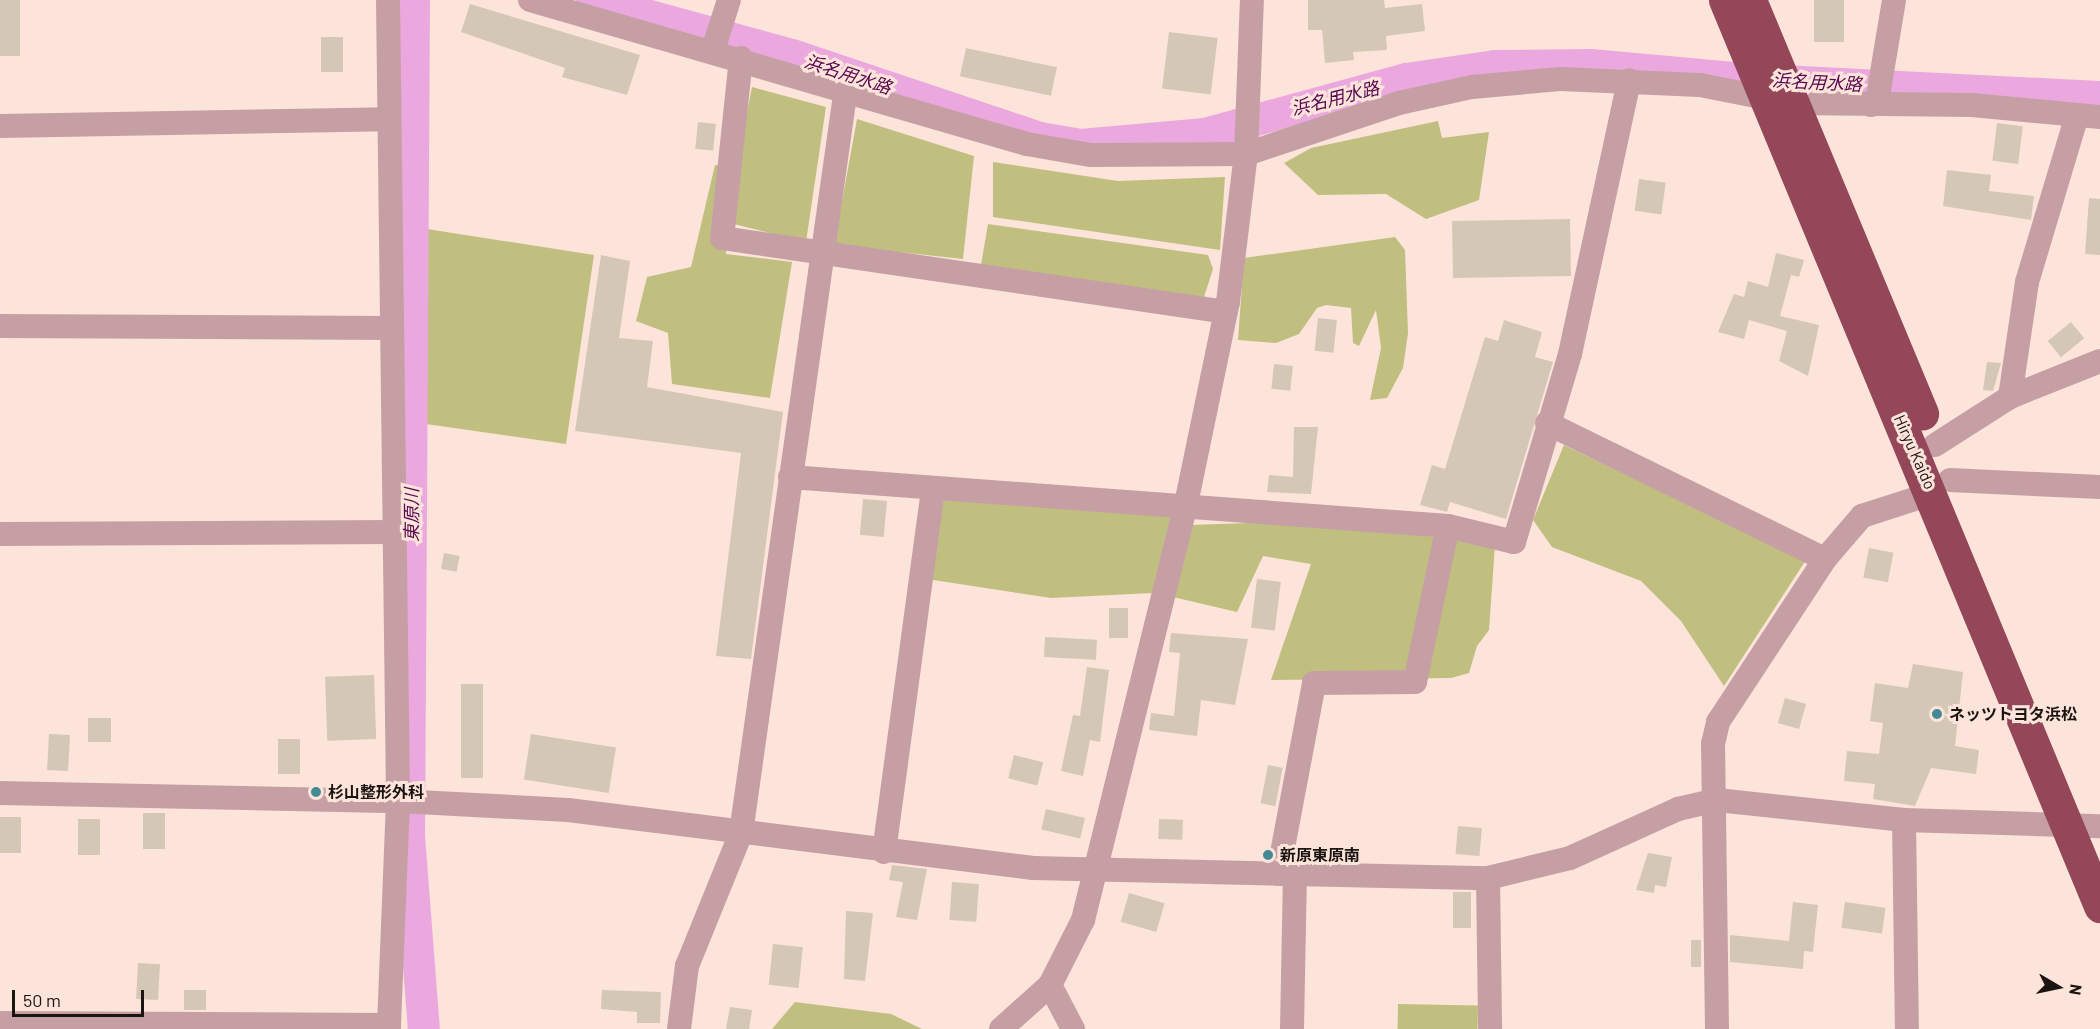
<!DOCTYPE html>
<html>
<head>
<meta charset="utf-8">
<style>
	body { margin:0 }
	#map { position:relative; width:2100px; height:1029px; overflow:hidden; background:#fce4db; font-family:Barlow,"Noto Sans JP",sans-serif }
	div>[style] { position:absolute }
	.green>* { inset:0; background:#c0bf80; transform-origin:0 0 }
	.river>* { height:32px; margin:-16px; padding:0 16px; transform-origin:16px; border-radius:16px; background:#eba8de }
	.building>* { inset:0; background:#d5c7b6; transform-origin:0 0 }
	.minor>* { height:24px; margin:-12px; padding:0 12px; transform-origin:12px; border-radius:12px; background:#c69fa5 }
	.highway>* { height:33px; margin:-16.5px; padding:0 16.5px; transform-origin:16.5px; border-radius:16.5px; background:#944759 }
	.dots>* { width:16px; height:16px; translate:-50% -50%; box-sizing:border-box; border:3px solid #fce4db; border-radius:50% }
	span { translate:-50% -50%; white-space:nowrap; text-align:center; line-height:1.15; -webkit-text-stroke:6px #fce4db; paint-order:stroke }
	.street-label { font-size:16px; color:#1c1411 }
	.poi-label { font-size:16px; color:#1c1411; font-weight:700 }
	.left { translate:0 -50%; text-align:left }
	.water-label { font-size:18px; color:#57074e; font-style:italic }
	.north { position:absolute; left:2028px; top:957px; width:60px; height:60px; -webkit-text-stroke:4px #fce4db; paint-order:stroke; rotate:99deg; font-size:16px; font-weight:700; line-height:24px; text-align:center; color:#1c1411 }
	.north::after { content:''; display:block; margin:auto; width:21px; height:27px; background:#1c1411; clip-path:polygon(50% 0,100% 100%,50% 72%,0 100%) }
	.scale { position:absolute; left:12px; top:990px; width:132px; height:27px; box-sizing:border-box; border:3px solid #1c1411; border-top:0; padding-left:8px; font-size:18px; line-height:21px; white-space:nowrap; color:#1c1411; -webkit-text-stroke:4px #fce4db; paint-order:stroke }
</style>
</head>
<body>
<div id="map">
	<div class="green">
		<div style="clip-path:polygon(752px 87px,826px 107px,806px 242px,726px 222px,726px 254px,792px 262px,770px 398px,672px 384px,668px 333px,636px 321px,647px 277px,691px 267px,715px 165px,725px 166px,726px 215px)"></div>
		<div style="clip-path:polygon(857px 119px,974px 156px,963px 259px,834px 245px)"></div>
		<div style="clip-path:polygon(1438px 121px,1442px 138px,1489px 132px,1479px 200px,1426px 219px,1386px 194px,1318px 195px,1284px 163px,1311px 148px)"></div>
		<div style="clip-path:polygon(993px 162px,1118px 181px,1225px 177px,1220px 250px,993px 217px)"></div>
		<div style="clip-path:polygon(988px 224px,1208px 255px,1213px 269px,1204px 297px,981px 265px)"></div>
		<div style="clip-path:polygon(427px 229px,594px 255px,566px 444px,426px 424px)"></div>
		<div style="clip-path:polygon(1395px 237px,1405px 250px,1408px 333px,1403px 368px,1387px 398px,1370px 400px,1381px 348px,1376px 310px,1359px 346px,1353px 343px,1351px 308px,1326px 305px,1317px 308px,1299px 334px,1276px 343px,1238px 340px,1244px 258px)"></div>
		<div style="clip-path:polygon(1564px 445px,1806px 560px,1724px 686px,1681px 621px,1641px 581px,1552px 547px,1533px 520px)"></div>
		<div style="clip-path:polygon(944px 497px,1171px 515px,1153px 593px,1051px 598px,927px 579px)"></div>
		<div style="clip-path:polygon(1312px 521px,1495px 545px,1489px 630px,1477px 646px,1469px 673px,1451px 678px,1271px 680px,1311px 564px,1263px 556px,1237px 612px,1173px 597px,1190px 525px)"></div>
		<div style="clip-path:polygon(795px 1002px,891px 1014px,922px 1029px,772px 1029px)"></div>
		<div style="left:1398px;top:1004px;width:80px;height:25px;rotate:1deg"></div>
	</div>
	<div class="river">
		<div style="left:414px;top:0;width:836px;rotate:90.34deg"></div>
		<div style="left:409px;top:836px;width:194px;rotate:85.6deg"></div>
		<div style="left:592px;top:0;width:207px;rotate:15.4deg"></div>
		<div style="left:792px;top:55px;width:262px;rotate:18.5deg"></div>
		<div style="left:1040px;top:138px;width:42px;rotate:9.7deg"></div>
		<div style="left:1081px;top:145px;width:124px;rotate:-5.1deg"></div>
		<div style="left:1205px;top:134px;width:208px;rotate:-15.3deg"></div>
		<div style="left:1406px;top:79px;width:90px;rotate:-8.3deg"></div>
		<div style="left:1495px;top:66px;width:96px;rotate:-0.6deg"></div>
		<div style="left:1591px;top:65px;width:154px;rotate:5.2deg"></div>
		<div style="left:1744px;top:79px;width:356px;rotate:2.9deg"></div>
	</div>
	<div class="building">
		<div style="left:0;top:0;width:20px;height:56px"></div>
		<div style="clip-path:polygon(1308px 0,1384px 0,1385px 8px,1422px 4px,1425px 31px,1386px 36px,1387px 50px,1353px 52px,1354px 60px,1325px 63px,1322px 30px,1308px 30px)"></div>
		<div style="left:1814px;top:0;width:30px;height:42px"></div>
		<div style="clip-path:polygon(470px 4px,640px 55px,627px 95px,562px 77px,565px 68px,461px 32px)"></div>
		<div style="left:1169px;top:32px;width:49px;height:57px;rotate:7deg"></div>
		<div style="left:321px;top:37px;width:22px;height:35px"></div>
		<div style="left:966px;top:48px;width:93px;height:29px;rotate:12deg"></div>
		<div style="left:698px;top:122px;width:18px;height:27px;rotate:6deg"></div>
		<div style="left:1997px;top:123px;width:26px;height:38px;rotate:7deg"></div>
		<div style="clip-path:polygon(1947px 170px,1991px 175px,1989px 191px,2034px 196px,2031px 220px,1943px 206px)"></div>
		<div style="left:1639px;top:179px;width:27px;height:32px;rotate:8deg"></div>
		<div style="clip-path:polygon(2089px 198px,2100px 199px,2100px 255px,2085px 254px)"></div>
		<div style="left:1570px;top:219px;width:57px;height:118px;rotate:89deg"></div>
		<div style="clip-path:polygon(1776px 253px,1804px 260px,1799px 277px,1791px 275px,1780px 316px,1819px 325px,1808px 376px,1779px 361px,1787px 331px,1749px 320px,1744px 339px,1718px 332px,1734px 294px,1744px 297px,1748px 281px,1768px 287px)"></div>
		<div style="clip-path:polygon(601px 255px,630px 261px,619px 338px,653px 341px,647px 387px,783px 412px,751px 659px,716px 656px,741px 453px,575px 431px)"></div>
		<div style="left:1318px;top:318px;width:19px;height:33px;rotate:6deg"></div>
		<div style="clip-path:polygon(1504px 320px,1542px 332px,1535px 357px,1553px 362px,1506px 519px,1450px 502px,1447px 512px,1420px 505px,1432px 465px,1445px 469px,1485px 337px,1498px 341px)"></div>
		<div style="left:2071px;top:322px;width:21px;height:30px;rotate:51deg"></div>
		<div style="clip-path:polygon(1987px 362px,2001px 363px,1993px 391px,1983px 390px)"></div>
		<div style="left:1274px;top:364px;width:19px;height:25px;rotate:6deg"></div>
		<div style="clip-path:polygon(1294px 427px,1318px 427px,1311px 494px,1267px 492px,1269px 475px,1293px 477px)"></div>
		<div style="left:863px;top:499px;width:24px;height:36px;rotate:5deg"></div>
		<div style="left:1869px;top:548px;width:25px;height:30px;rotate:11deg"></div>
		<div style="left:444px;top:553px;width:16px;height:16px;rotate:11deg"></div>
		<div style="left:1257px;top:579px;width:24px;height:49px;rotate:7deg"></div>
		<div style="left:1128px;top:608px;width:30px;height:19px;rotate:90deg"></div>
		<div style="clip-path:polygon(1171px 633px,1248px 639px,1235px 705px,1201px 700px,1197px 736px,1149px 730px,1151px 713px,1174px 716px,1180px 653px,1169px 652px)"></div>
		<div style="left:1045px;top:637px;width:52px;height:20px;rotate:3deg"></div>
		<div style="clip-path:polygon(1913px 664px,1963px 672px,1955px 746px,1979px 750px,1976px 774px,1931px 768px,1915px 806px,1873px 799px,1875px 784px,1844px 781px,1847px 751px,1879px 754px,1883px 723px,1870px 721px,1875px 683px,1908px 688px)"></div>
		<div style="clip-path:polygon(1087px 667px,1109px 670px,1100px 742px,1090px 740px,1083px 776px,1061px 771px,1073px 715px,1080px 716px)"></div>
		<div style="left:374px;top:675px;width:64px;height:49px;rotate:88deg"></div>
		<div style="left:461px;top:684px;width:22px;height:94px"></div>
		<div style="left:1785px;top:698px;width:22px;height:26px;rotate:16deg"></div>
		<div style="left:111px;top:718px;width:24px;height:23px;rotate:90deg"></div>
		<div style="left:49px;top:734px;width:21px;height:36px;rotate:3deg"></div>
		<div style="left:531px;top:734px;width:86px;height:46px;rotate:9deg"></div>
		<div style="left:278px;top:739px;width:22px;height:35px"></div>
		<div style="left:1014px;top:755px;width:30px;height:24px;rotate:14deg"></div>
		<div style="left:1268px;top:765px;width:15px;height:39px;rotate:11deg"></div>
		<div style="left:1046px;top:809px;width:40px;height:21px;rotate:13deg"></div>
		<div style="left:143px;top:813px;width:22px;height:36px"></div>
		<div style="left:0;top:817px;width:21px;height:36px"></div>
		<div style="left:78px;top:819px;width:22px;height:36px"></div>
		<div style="left:1159px;top:819px;width:24px;height:20px;rotate:2deg"></div>
		<div style="left:1458px;top:826px;width:24px;height:28px;rotate:5deg"></div>
		<div style="clip-path:polygon(1648px 853px,1672px 857px,1666px 887px,1655px 885px,1654px 893px,1636px 890px)"></div>
		<div style="clip-path:polygon(892px 865px,927px 869px,917px 920px,896px 917px,903px 882px,889px 880px)"></div>
		<div style="left:952px;top:882px;width:27px;height:38px;rotate:4deg"></div>
		<div style="left:1453px;top:892px;width:18px;height:36px"></div>
		<div style="left:1129px;top:893px;width:37px;height:30px;rotate:16deg"></div>
		<div style="clip-path:polygon(1793px 902px,1818px 905px,1813px 952px,1804px 951px,1803px 969px,1730px 962px,1730px 935px,1789px 941px)"></div>
		<div style="left:1845px;top:902px;width:41px;height:26px;rotate:8deg"></div>
		<div style="clip-path:polygon(846px 911px,873px 913px,865px 981px,844px 979px)"></div>
		<div style="left:1691px;top:940px;width:10px;height:27px"></div>
		<div style="left:773px;top:944px;width:30px;height:41px;rotate:6deg"></div>
		<div style="left:138px;top:963px;width:22px;height:36px;rotate:3deg"></div>
		<div style="left:184px;top:990px;width:22px;height:20px"></div>
		<div style="clip-path:polygon(602px 990px,661px 992px,660px 1023px,637px 1023px,637px 1012px,601px 1009px)"></div>
		<div style="clip-path:polygon(730px 1007px,752px 1010px,749px 1029px,726px 1029px)"></div>
	</div>
	<div class="minor">
		<div style="left:388px;top:0;width:801px;rotate:89.28deg"></div>
		<div style="left:398px;top:801px;width:228px;rotate:92.3deg"></div>
		<div style="left:530px;top:0;width:517px;rotate:16.16deg"></div>
		<div style="left:1027px;top:144px;width:65px;rotate:9.8deg"></div>
		<div style="left:1091px;top:155px;width:155px;rotate:-0.4deg"></div>
		<div style="left:1246px;top:154px;width:161px;rotate:-18.4deg"></div>
		<div style="left:1399px;top:103px;width:75px;rotate:-12.4deg"></div>
		<div style="left:1472px;top:87px;width:88px;rotate:-5.2deg"></div>
		<div style="left:1560px;top:79px;width:140px;rotate:2.5deg"></div>
		<div style="left:1700px;top:85px;width:94px;rotate:11.1deg"></div>
		<div style="left:1792px;top:103px;width:180px;rotate:0.6deg"></div>
		<div style="left:1972px;top:105px;width:129px;rotate:5.4deg"></div>
		<div style="left:713px;top:50px;width:52px;rotate:-72.3deg"></div>
		<div style="left:741px;top:58px;width:181px;rotate:96deg"></div>
		<div style="left:722px;top:238px;width:509px;rotate:8.35deg"></div>
		<div style="left:1871px;top:105px;width:11px;rotate:-52deg"></div>
		<div style="left:1878px;top:96px;width:97px;rotate:-80.5deg"></div>
		<div style="left:0;top:126px;width:388px;rotate:-1deg"></div>
		<div style="left:0;top:326px;width:391px;rotate:0.3deg"></div>
		<div style="left:2010px;top:397px;width:116px;rotate:-81.6deg"></div>
		<div style="left:2027px;top:282px;width:174px;rotate:-73.3deg"></div>
		<div style="left:1547px;top:423px;width:309px;rotate:26.1deg"></div>
		<div style="left:1935px;top:445px;width:89px;rotate:-32.6deg"></div>
		<div style="left:2010px;top:397px;width:97px;rotate:-21.8deg"></div>
		<div style="left:790px;top:477px;width:660px;rotate:4.26deg"></div>
		<div style="left:1448px;top:526px;width:68px;rotate:13.6deg"></div>
		<div style="left:1514px;top:542px;width:196px;rotate:-73.4deg"></div>
		<div style="left:1570px;top:354px;width:280px;rotate:-77.8deg"></div>
		<div style="left:1950px;top:480px;width:150px;rotate:2.7deg"></div>
		<div style="left:0;top:534px;width:393px;rotate:-0.3deg"></div>
		<div style="left:0;top:793px;width:398px;rotate:1.2deg"></div>
		<div style="left:398px;top:801px;width:170px;rotate:3deg"></div>
		<div style="left:568px;top:810px;width:469px;rotate:7.1deg"></div>
		<div style="left:1033px;top:868px;width:455px;rotate:1.3deg"></div>
		<div style="left:1488px;top:878px;width:84px;rotate:-13.7deg"></div>
		<div style="left:1570px;top:858px;width:119px;rotate:-24.4deg"></div>
		<div style="left:1678px;top:809px;width:40px;rotate:-13deg"></div>
		<div style="left:1717px;top:800px;width:188px;rotate:6.1deg"></div>
		<div style="left:1904px;top:820px;width:196px;rotate:1.8deg"></div>
		<div style="left:1904px;top:820px;width:209px;rotate:89.2deg"></div>
		<div style="left:884px;top:852px;width:366px;rotate:-82.3deg"></div>
		<div style="left:1278px;top:874px;width:194px;rotate:-79.3deg"></div>
		<div style="left:1314px;top:683px;width:101px;rotate:-0.6deg"></div>
		<div style="left:1415px;top:682px;width:159px;rotate:-78.1deg"></div>
		<div style="left:1488px;top:878px;width:151px;rotate:89.2deg"></div>
		<div style="left:1050px;top:985px;width:50px;rotate:62.4deg"></div>
		<div style="left:0;top:1023px;width:389px;rotate:0.3deg"></div>
		<div style="left:679px;top:1029px;width:64px;rotate:-82.8deg"></div>
		<div style="left:687px;top:966px;width:144px;rotate:-67.9deg"></div>
		<div style="left:741px;top:833px;width:752px;rotate:-81.98deg"></div>
		<div style="left:1001px;top:1029px;width:66px;rotate:-41.9deg"></div>
		<div style="left:1050px;top:985px;width:73px;rotate:-63.1deg"></div>
		<div style="left:1083px;top:920px;width:423px;rotate:-76.1deg"></div>
		<div style="left:1185px;top:509px;width:211px;rotate:-78.3deg"></div>
		<div style="left:1228px;top:302px;width:149px;rotate:-83.1deg"></div>
		<div style="left:1246px;top:154px;width:154px;rotate:-87.8deg"></div>
		<div style="left:1292px;top:1029px;width:155px;rotate:-88.9deg"></div>
		<div style="left:1717px;top:1029px;width:285px;rotate:-90.8deg"></div>
		<div style="left:1713px;top:744px;width:23px;rotate:-77deg"></div>
		<div style="left:1718px;top:722px;width:195px;rotate:-56.7deg"></div>
		<div style="left:1825px;top:559px;width:57px;rotate:-49.3deg"></div>
		<div style="left:1862px;top:516px;width:75px;rotate:-17.9deg"></div>
	</div>
	<div class="highway">
		<div style="left:1725px;top:0;width:981px;rotate:67.51deg"></div>
		<div style="left:1750px;top:0;width:448px;rotate:67.4deg"></div>
	</div>
	<div class="dots">
		<div style="left:1937px;top:714px;background:#448a94"></div>
		<div style="left:316px;top:792px;background:#448a94"></div>
		<div style="left:1268px;top:855px;background:#448a94"></div>
	</div>
	<div class="street-label">
		<span style="left:1915px;top:452px;rotate:66deg">Hiryu Kaido</span>
	</div>
	<div class="poi-label">
		<span class="left" style="left:1949px;top:714px">ネッツトヨタ浜松</span>
		<span class="left" style="left:328px;top:792px">杉山整形外科</span>
		<span class="left" style="left:1280px;top:855px">新原東原南</span>
	</div>
	<div class="water-label">
		<span style="left:848px;top:74px;rotate:18deg">浜名用水路</span>
		<span style="left:1817px;top:82px;rotate:3deg">浜名用水路</span>
		<span style="left:1335px;top:98px;rotate:-14deg">浜名用水路</span>
		<span style="left:411px;top:515px;rotate:-90deg">東原川</span>
	</div>
	<div class="north">N</div>
	<div class="scale">50 m</div>
</div>
</body>
</html>
